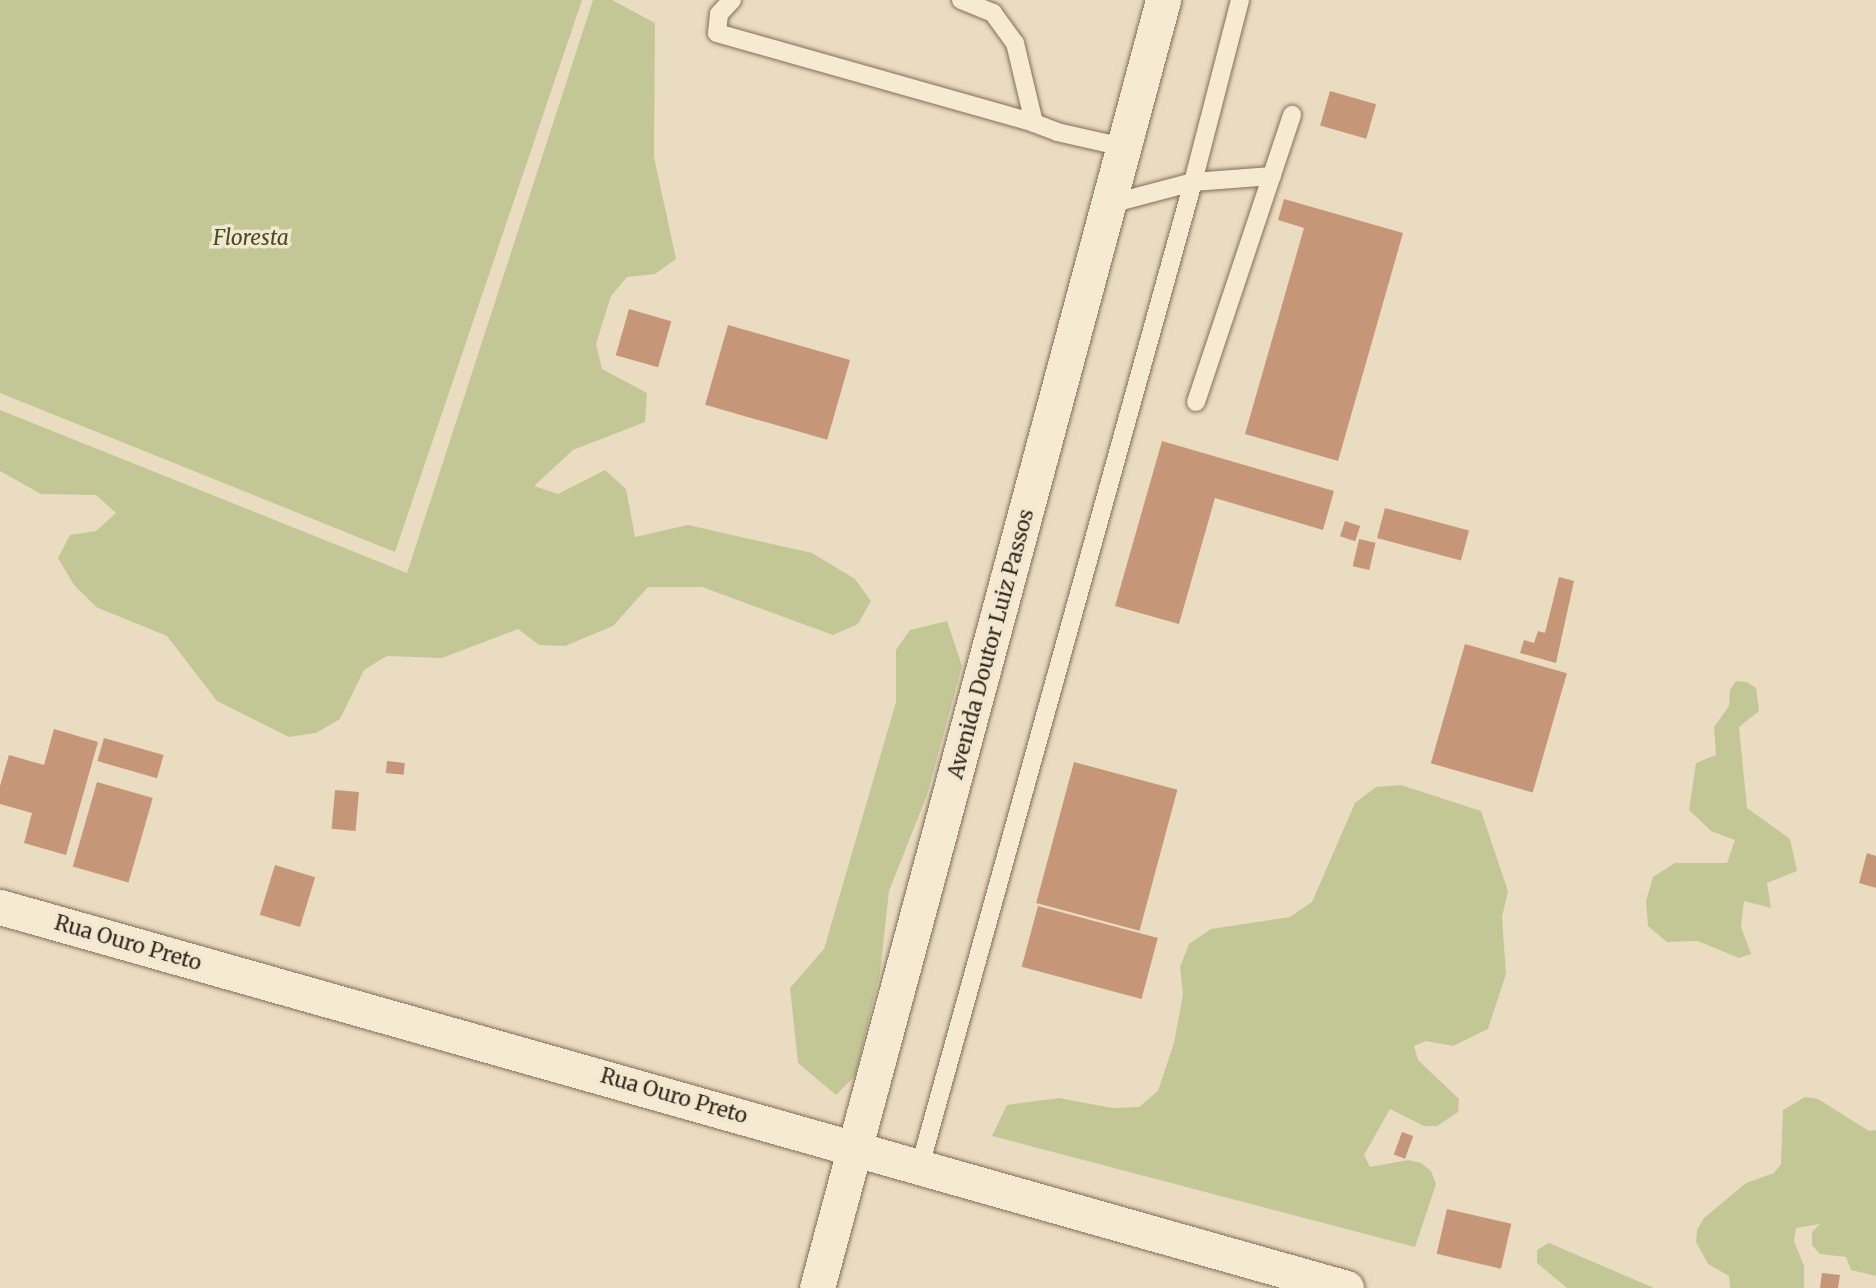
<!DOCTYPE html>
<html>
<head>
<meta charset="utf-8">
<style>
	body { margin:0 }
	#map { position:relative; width:1876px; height:1288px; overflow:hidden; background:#eadcc1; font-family:Merriweather,serif }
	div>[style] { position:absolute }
	.green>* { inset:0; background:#c3c796 }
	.building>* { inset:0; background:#c69679; transform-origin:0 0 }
	.roads { filter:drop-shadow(0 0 2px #826e5a) drop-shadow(0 0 2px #826e5a) }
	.lane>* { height:18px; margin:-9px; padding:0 9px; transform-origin:9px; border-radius:9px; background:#f6ead3 }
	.street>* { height:35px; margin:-17.5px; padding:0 17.5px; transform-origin:17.5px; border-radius:17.5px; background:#f6ead3 }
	span { translate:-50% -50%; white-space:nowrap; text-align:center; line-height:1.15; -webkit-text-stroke:7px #f2e7cf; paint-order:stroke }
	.park-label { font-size:21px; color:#454e25; font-style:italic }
	.street-label { font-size:21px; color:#33271d }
</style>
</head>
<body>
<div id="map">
	<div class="green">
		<div style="clip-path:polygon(0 0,582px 0,395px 552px,0 393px)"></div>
		<div style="clip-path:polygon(593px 0,612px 0,655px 23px,654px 157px,676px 259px,655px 274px,627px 277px,611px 296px,596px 344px,602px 369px,647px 393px,645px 422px,573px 450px,534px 486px,558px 494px,605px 470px,626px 489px,635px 537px,688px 525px,812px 553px,855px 579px,871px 601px,858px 624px,833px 635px,702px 587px,648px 587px,613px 626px,565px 646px,539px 645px,518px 629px,442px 658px,387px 656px,364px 670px,340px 719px,316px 733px,289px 737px,217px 701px,167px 636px,96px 607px,74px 585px,58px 558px,70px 535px,96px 531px,116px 513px,96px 495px,41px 494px,0 471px,0 410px,407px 573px)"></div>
		<div style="clip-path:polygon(947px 621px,962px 666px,927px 795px,889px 891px,880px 973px,855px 1076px,836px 1095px,798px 1063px,790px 988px,824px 949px,896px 702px,896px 650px,910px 630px)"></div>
		<div style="clip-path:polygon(1736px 681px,1747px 682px,1756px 688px,1759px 711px,1739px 727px,1747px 808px,1790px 839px,1797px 871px,1767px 883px,1771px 908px,1744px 901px,1741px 927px,1751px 954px,1739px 958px,1698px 941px,1667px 942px,1648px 926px,1646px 901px,1653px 877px,1675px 863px,1727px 863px,1735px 840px,1711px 831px,1689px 810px,1696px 763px,1716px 755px,1714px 727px,1729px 706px,1730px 690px)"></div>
		<div style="clip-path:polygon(1401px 785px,1481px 811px,1508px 891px,1502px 917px,1506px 974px,1488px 1029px,1453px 1046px,1426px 1041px,1414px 1046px,1418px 1060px,1459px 1099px,1458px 1112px,1437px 1126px,1424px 1126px,1390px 1109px,1364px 1155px,1370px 1167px,1408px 1160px,1421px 1163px,1431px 1171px,1436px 1184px,1415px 1247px,992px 1136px,1007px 1105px,1059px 1098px,1112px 1108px,1139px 1107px,1158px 1091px,1174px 1043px,1183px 994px,1180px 967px,1189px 944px,1211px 929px,1290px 917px,1312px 902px,1355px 803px,1376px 787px)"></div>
		<div style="clip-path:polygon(1805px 1097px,1818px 1099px,1869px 1131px,1876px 1130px,1876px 1276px,1851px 1270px,1846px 1257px,1820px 1254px,1812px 1245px,1812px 1232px,1820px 1224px,1796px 1228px,1794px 1241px,1804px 1266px,1804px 1288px,1730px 1288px,1729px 1276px,1708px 1264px,1696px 1242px,1697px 1230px,1704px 1218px,1746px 1183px,1774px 1173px,1781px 1164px,1783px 1110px)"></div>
		<div style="clip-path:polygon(1549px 1243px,1654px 1288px,1567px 1288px,1537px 1263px,1537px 1250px)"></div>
	</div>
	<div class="building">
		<div style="left:1330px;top:91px;width:48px;height:36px;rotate:16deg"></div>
		<div style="clip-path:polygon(1284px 199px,1403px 233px,1338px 461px,1245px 434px,1304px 228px,1278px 220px)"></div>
		<div style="left:629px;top:309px;width:44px;height:48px;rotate:16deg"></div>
		<div style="left:728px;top:325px;width:127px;height:83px;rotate:16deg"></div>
		<div style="clip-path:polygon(1162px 441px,1334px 491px,1323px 530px,1215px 498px,1179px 624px,1115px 606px)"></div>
		<div style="left:1385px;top:508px;width:87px;height:31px;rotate:15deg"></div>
		<div style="left:1345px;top:521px;width:16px;height:16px;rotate:18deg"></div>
		<div style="left:1359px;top:539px;width:17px;height:28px;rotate:13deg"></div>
		<div style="clip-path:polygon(1559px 577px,1574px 581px,1556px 663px,1520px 653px,1524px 640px,1534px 643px,1538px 631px,1545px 633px)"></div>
		<div style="left:1465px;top:644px;width:106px;height:124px;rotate:16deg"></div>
		<div style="clip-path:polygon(54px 729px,98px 742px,66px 855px,24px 843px,32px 813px,0 804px,0 786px,9px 755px,44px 765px)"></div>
		<div style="left:104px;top:738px;width:62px;height:24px;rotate:16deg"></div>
		<div style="left:387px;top:761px;width:18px;height:12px;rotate:6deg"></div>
		<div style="left:1074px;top:762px;width:107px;height:146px;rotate:15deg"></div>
		<div style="left:97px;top:782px;width:58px;height:88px;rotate:16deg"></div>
		<div style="left:335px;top:790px;width:24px;height:39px;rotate:5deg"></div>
		<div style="clip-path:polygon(1867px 853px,1876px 856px,1876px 888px,1859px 883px)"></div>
		<div style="left:275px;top:865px;width:42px;height:52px;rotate:17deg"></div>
		<div style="left:1038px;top:906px;width:124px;height:63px;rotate:15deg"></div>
		<div style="left:1402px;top:1132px;width:12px;height:24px;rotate:20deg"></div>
		<div style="left:1447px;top:1209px;width:66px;height:46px;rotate:13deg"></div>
		<div style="clip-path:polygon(1822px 1273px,1840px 1275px,1838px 1288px,1820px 1288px)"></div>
	</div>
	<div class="roads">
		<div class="lane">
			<div style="left:732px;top:0;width:19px;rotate:133deg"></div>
			<div style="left:719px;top:14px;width:19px;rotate:96deg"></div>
			<div style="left:717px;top:33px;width:330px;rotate:15.8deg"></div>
			<div style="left:1034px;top:123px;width:25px;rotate:21deg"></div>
			<div style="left:1057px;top:132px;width:68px;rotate:12.8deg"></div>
			<div style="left:961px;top:0;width:35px;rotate:22deg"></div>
			<div style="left:993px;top:13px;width:37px;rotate:54deg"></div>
			<div style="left:1015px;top:43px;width:82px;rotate:76.6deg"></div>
			<div style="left:1110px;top:204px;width:86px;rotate:-14.8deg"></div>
			<div style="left:1193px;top:182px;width:79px;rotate:-4.3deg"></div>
			<div style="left:1196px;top:402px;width:303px;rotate:-71.5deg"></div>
			<div style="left:920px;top:1166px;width:1021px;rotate:-74.49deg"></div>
			<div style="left:1193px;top:182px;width:188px;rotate:-75.5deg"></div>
		</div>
		<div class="street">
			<div style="left:0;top:907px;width:1399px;rotate:15.8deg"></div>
			<div style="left:817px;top:1288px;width:1334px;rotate:-74.96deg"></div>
		</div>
	</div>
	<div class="park-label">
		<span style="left:251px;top:238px">Floresta</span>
	</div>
	<div class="street-label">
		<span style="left:991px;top:644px;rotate:-75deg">Avenida Doutor Luiz Passos</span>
		<span style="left:128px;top:943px;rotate:16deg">Rua Ouro Preto</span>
		<span style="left:674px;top:1096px;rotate:16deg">Rua Ouro Preto</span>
	</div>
</div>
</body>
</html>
